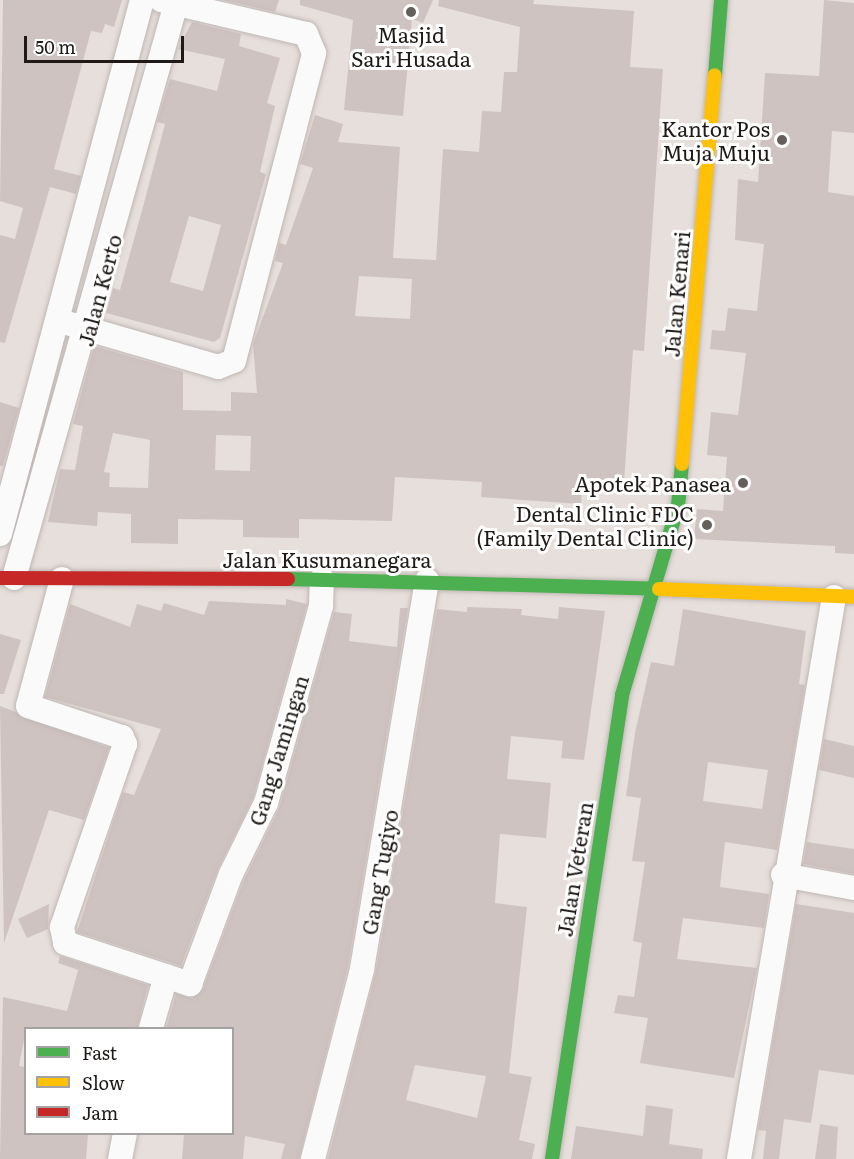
<!DOCTYPE html>
<html>
<head>
<meta charset="utf-8">
<style>
	body { margin:0 }
	#map { position:relative; width:854px; height:1159px; overflow:hidden; background:#e7dfdb; font-family:Literata,serif }
	div>[style] { position:absolute }
	.building>* { inset:0; background:#cfc3c1 }
	.roads { filter:drop-shadow(0 0 2px #beb7b4) drop-shadow(0 0 2px #beb7b4) }
	.street>* { height:24px; margin:-12px; padding:0 12px; transform-origin:12px; border-radius:12px; background:#fbfafa }
	.fast>* { height:14px; margin:-7px; padding:0 7px; transform-origin:7px; border-radius:7px; background:#4caf50 }
	.slow>* { height:14px; margin:-7px; padding:0 7px; transform-origin:7px; border-radius:7px; background:#ffc107 }
	.jam>* { height:14px; margin:-7px; padding:0 7px; transform-origin:7px; border-radius:7px; background:#c62828 }
	.dots>* { width:16px; height:16px; translate:-50% -50%; box-sizing:border-box; border:3px solid #fff; border-radius:50% }
	span { translate:-50% -50%; white-space:nowrap; text-align:center; line-height:1.15; -webkit-text-stroke:6px #fff; paint-order:stroke }
	.poi-label { font-size:21px; color:#1f1a17 }
	.right { translate:-100% -50%; text-align:right }
	.street-label { font-size:21px; color:#1f1a17 }
	.legend { position:absolute; left:24px; top:1027px; width:210px; height:108px; box-sizing:border-box; background:#fff; border:2px solid #a5a3a2; margin:0; padding:8px 10px; list-style:none; font-size:18px; color:#1f1a17 }
	.legend li { display:flex; align-items:center; gap:12px; height:30px }
	.legend b { width:30px; border:2px solid #a5a3a2 }
	.scale { position:absolute; left:24px; top:36px; width:160px; height:27px; box-sizing:border-box; border:3px solid #1f1a17; border-top:0; padding-left:8px; font-size:18px; line-height:21px; white-space:nowrap; color:#1f1a17; -webkit-text-stroke:4px #fff; paint-order:stroke }
</style>
</head>
<body>
<div id="map">
	<div class="building">
		<div style="clip-path:polygon(3px 0,122px 0,114px 27px,105px 24px,102px 33px,91px 31px,54px 169px,81px 176px,76px 194px,50px 187px,5px 343px,0 342px,0 235px,15px 239px,23px 208px,0 201px)"></div>
		<div style="clip-path:polygon(223px 0,279px 0,275px 12px)"></div>
		<div style="clip-path:polygon(300px 0,433px 0,423px 23px,412px 19px,403px 116px,344px 110px,353px 20px,300px 5px)"></div>
		<div style="clip-path:polygon(evenodd,439px 0,534px 0,533px 4px,634px 11px,630px 67px,663px 69px,644px 351px,633px 350px,624px 482px,603px 481px,602px 491px,582px 489px,581px 504px,481px 497px,482px 482px,395px 477px,392px 521px,299px 519px,299px 538px,243px 537px,243px 520px,178px 519px,178px 544px,131px 543px,131px 514px,98px 512px,97px 526px,48px 522px,60px 469px,75px 470px,83px 426px,73px 424px,94px 346px,183px 372px,183px 410px,231px 411px,231px 392px,257px 393px,253px 344px,283px 263px,275px 261px,279px 243px,286px 245px,313px 168px,300px 164px,315px 115px,343px 124px,338px 142px,400px 147px,393px 258px,436px 260px,443px 149px,479px 152px,482px 111px,501px 112px,504px 72px,517px 72px,520px 27px,438px 6px,439px 0,359px 276px,412px 279px,410px 319px,355px 316px,359px 276px,439px 0,113px 433px,150px 440px,148px 488px,109px 487px,110px 473px,104px 472px,113px 433px,439px 0,216px 435px,251px 436px,250px 471px,215px 470px,216px 435px)"></div>
		<div style="clip-path:polygon(824px 0,854px 3px,854px 133px,832px 131px,828px 192px,854px 196px,854px 554px,835px 553px,835px 546px,694px 539px,697px 509px,723px 511px,727px 457px,707px 455px,711px 412px,738px 415px,746px 353px,710px 349px,712px 330px,725px 331px,728px 308px,757px 311px,764px 244px,735px 240px,738px 179px,758px 182px,765px 73px,819px 76px)"></div>
		<div style="clip-path:polygon(evenodd,192px 22px,241px 34px,239px 46px,280px 58px,267px 103px,275px 106px,260px 172px,266px 174px,220px 338px,214px 342px,106px 313px,113px 288px,120px 290px,144px 203px,165px 124px,157px 122px,170px 79px,217px 91px,225px 59px,178px 49px,192px 22px,189px 216px,221px 225px,203px 291px,170px 282px,189px 216px)"></div>
		<div style="clip-path:polygon(0 402px,19px 408px,3px 466px,0 466px)"></div>
		<div style="clip-path:polygon(286px 599px,307px 604px,253px 798px,218px 869px,181px 966px,77px 932px,123px 792px,134px 795px,161px 729px,45px 697px,70px 604px,130px 627px,137px 604px,161px 611px,164px 603px,204px 615px,209px 601px,286px 605px)"></div>
		<div style="clip-path:polygon(evenodd,467px 607px,522px 609px,521px 615px,558px 619px,559px 607px,605px 611px,584px 760px,561px 758px,563px 741px,511px 736px,507px 779px,551px 783px,546px 838px,500px 834px,495px 903px,527px 907px,509px 1073px,532px 1077px,519px 1140px,535px 1144px,532px 1159px,328px 1159px,376px 971px,437px 609px,467px 612px,467px 607px,415px 1065px,486px 1076px,477px 1118px,406px 1100px,415px 1065px)"></div>
		<div style="clip-path:polygon(400px 608px,408px 608px,348px 966px,299px 1159px,281px 1159px,285px 1144px,245px 1136px,243px 1159px,182px 1159px,184px 1134px,233px 1134px,232px 1029px,166px 1029px,176px 994px,192px 998px,203px 989px,244px 880px,279px 809px,334px 612px,352px 614px,349px 641px,397px 647px)"></div>
		<div style="clip-path:polygon(evenodd,683px 609px,806px 631px,799px 684px,805px 685px,777px 850px,725px 842px,720px 887px,769px 894px,764px 928px,683px 918px,677px 959px,757px 968px,734px 1078px,640px 1063px,648px 1018px,614px 1013px,618px 995px,634px 997px,642px 943px,633px 941px,645px 862px,632px 861px,641px 798px,626px 796px,635px 733px,651px 662px,674px 666px,683px 609px,708px 762px,768px 770px,762px 809px,703px 801px,708px 762px)"></div>
		<div style="clip-path:polygon(0 634px,21px 640px,4px 694px,0 694px)"></div>
		<div style="clip-path:polygon(0 706px,109px 748px,84px 820px,49px 810px,4px 943px)"></div>
		<div style="clip-path:polygon(824px 739px,854px 746px,854px 778px,819px 770px)"></div>
		<div style="clip-path:polygon(807px 842px,854px 849px,854px 874px,803px 864px)"></div>
		<div style="clip-path:polygon(49px 904px,48px 929px,27px 938px,18px 919px)"></div>
		<div style="clip-path:polygon(796px 904px,854px 913px,854px 1075px,819px 1070px,811px 1123px,784px 1119px,779px 1159px,763px 1159px,766px 1131px,758px 1130px)"></div>
		<div style="clip-path:polygon(60px 956px,148px 985px,137px 1029px,26px 1029px,19px 1066px,26px 1067px,26px 1134px,88px 1134px,86px 1159px,0 1159px,3px 997px,67px 1011px,78px 970px,58px 963px)"></div>
		<div style="clip-path:polygon(646px 1105px,673px 1109px,669px 1144px,703px 1149px,702px 1159px,571px 1159px,576px 1126px,643px 1136px)"></div>
		<div style="clip-path:polygon(820px 1124px,838px 1127px,836px 1159px,815px 1159px)"></div>
	</div>
	<div class="roads">
		<div class="street">
			<div style="left:60px;top:321px;width:165px;rotate:16.2deg"></div>
			<div style="left:218px;top:367px;width:17px;rotate:-21deg"></div>
			<div style="left:234px;top:361px;width:318px;rotate:-75.4deg"></div>
			<div style="left:314px;top:53px;width:21px;rotate:-113deg"></div>
			<div style="left:306px;top:34px;width:149px;rotate:-166.8deg"></div>
			<div style="left:0;top:534px;width:553px;rotate:-75.11deg"></div>
			<div style="left:14px;top:578px;width:601px;rotate:-74.25deg"></div>
			<div style="left:62px;top:579px;width:131px;rotate:105deg"></div>
			<div style="left:28px;top:706px;width:99px;rotate:18.3deg"></div>
			<div style="left:122px;top:737px;width:8px;rotate:67deg"></div>
			<div style="left:125px;top:744px;width:194px;rotate:109deg"></div>
			<div style="left:62px;top:927px;width:16px;rotate:79deg"></div>
			<div style="left:65px;top:943px;width:132px;rotate:18.2deg"></div>
			<div style="left:190px;top:984px;width:117px;rotate:-69.6deg"></div>
			<div style="left:231px;top:874px;width:79px;rotate:-63.8deg"></div>
			<div style="left:266px;top:803px;width:205px;rotate:-74.4deg"></div>
			<div style="left:321px;top:606px;width:27px;rotate:-88deg"></div>
			<div style="left:783px;top:875px;width:72px;rotate:10.4deg"></div>
			<div style="left:151px;top:1028px;width:54px;rotate:-73.9deg"></div>
			<div style="left:120px;top:1159px;width:25px;rotate:-79deg"></div>
			<div style="left:313px;top:1159px;width:196px;rotate:-75.5deg"></div>
			<div style="left:362px;top:969px;width:394px;rotate:-80.5deg"></div>
			<div style="left:739px;top:1159px;width:570px;rotate:-80.41deg"></div>
		</div>
		<div class="fast">
			<div style="left:715px;top:75px;width:75px;rotate:-85.4deg"></div>
			<div style="left:288px;top:579px;width:371px;rotate:1.5deg"></div>
			<div style="left:552px;top:1159px;width:469px;rotate:-81.4deg"></div>
			<div style="left:622px;top:695px;width:197px;rotate:-73.5deg"></div>
			<div style="left:678px;top:506px;width:42px;rotate:-84.6deg"></div>
		</div>
		<div class="slow">
			<div style="left:682px;top:464px;width:390px;rotate:-85.2deg"></div>
			<div style="left:659px;top:589px;width:195px;rotate:2.3deg"></div>
		</div>
		<div class="jam">
			<div style="left:0;top:578px;width:288px;rotate:0.2deg"></div>
		</div>
	</div>
	<div class="dots">
		<div style="left:411px;top:12px;background:#655f5c"></div>
		<div style="left:782px;top:140px;background:#655f5c"></div>
		<div style="left:743px;top:483px;background:#655f5c"></div>
		<div style="left:707px;top:525px;background:#655f5c"></div>
	</div>
	<div class="poi-label">
		<span style="left:411px;top:46px">Masjid<br>Sari Husada</span>
		<span class="right" style="left:770px;top:140px">Kantor Pos<br>Muja Muju</span>
		<span class="right" style="left:731px;top:483px">Apotek Panasea</span>
		<span class="right" style="left:694px;top:525px">Dental Clinic FDC<br>(Family Dental Clinic)</span>
	</div>
	<div class="street-label">
		<span style="left:99px;top:290px;rotate:-75deg">Jalan Kerto</span>
		<span style="left:676px;top:294px;rotate:-85deg">Jalan Kenari</span>
		<span style="left:327px;top:559px">Jalan Kusumanegara</span>
		<span style="left:278px;top:750px;rotate:-73deg">Gang Jamingan</span>
		<span style="left:574px;top:869px;rotate:-81deg">Jalan Veteran</span>
		<span style="left:379px;top:872px;rotate:-80deg">Gang Tugiyo</span>
	</div>
	<ul class="legend">
	<li><b style="height:8px;background:#4caf50"></b>Fast</li>
	<li><b style="height:8px;background:#ffc107"></b>Slow</li>
	<li><b style="height:8px;background:#c62828"></b>Jam</li>
	</ul>
	<div class="scale">50 m</div>
</div>
</body>
</html>
